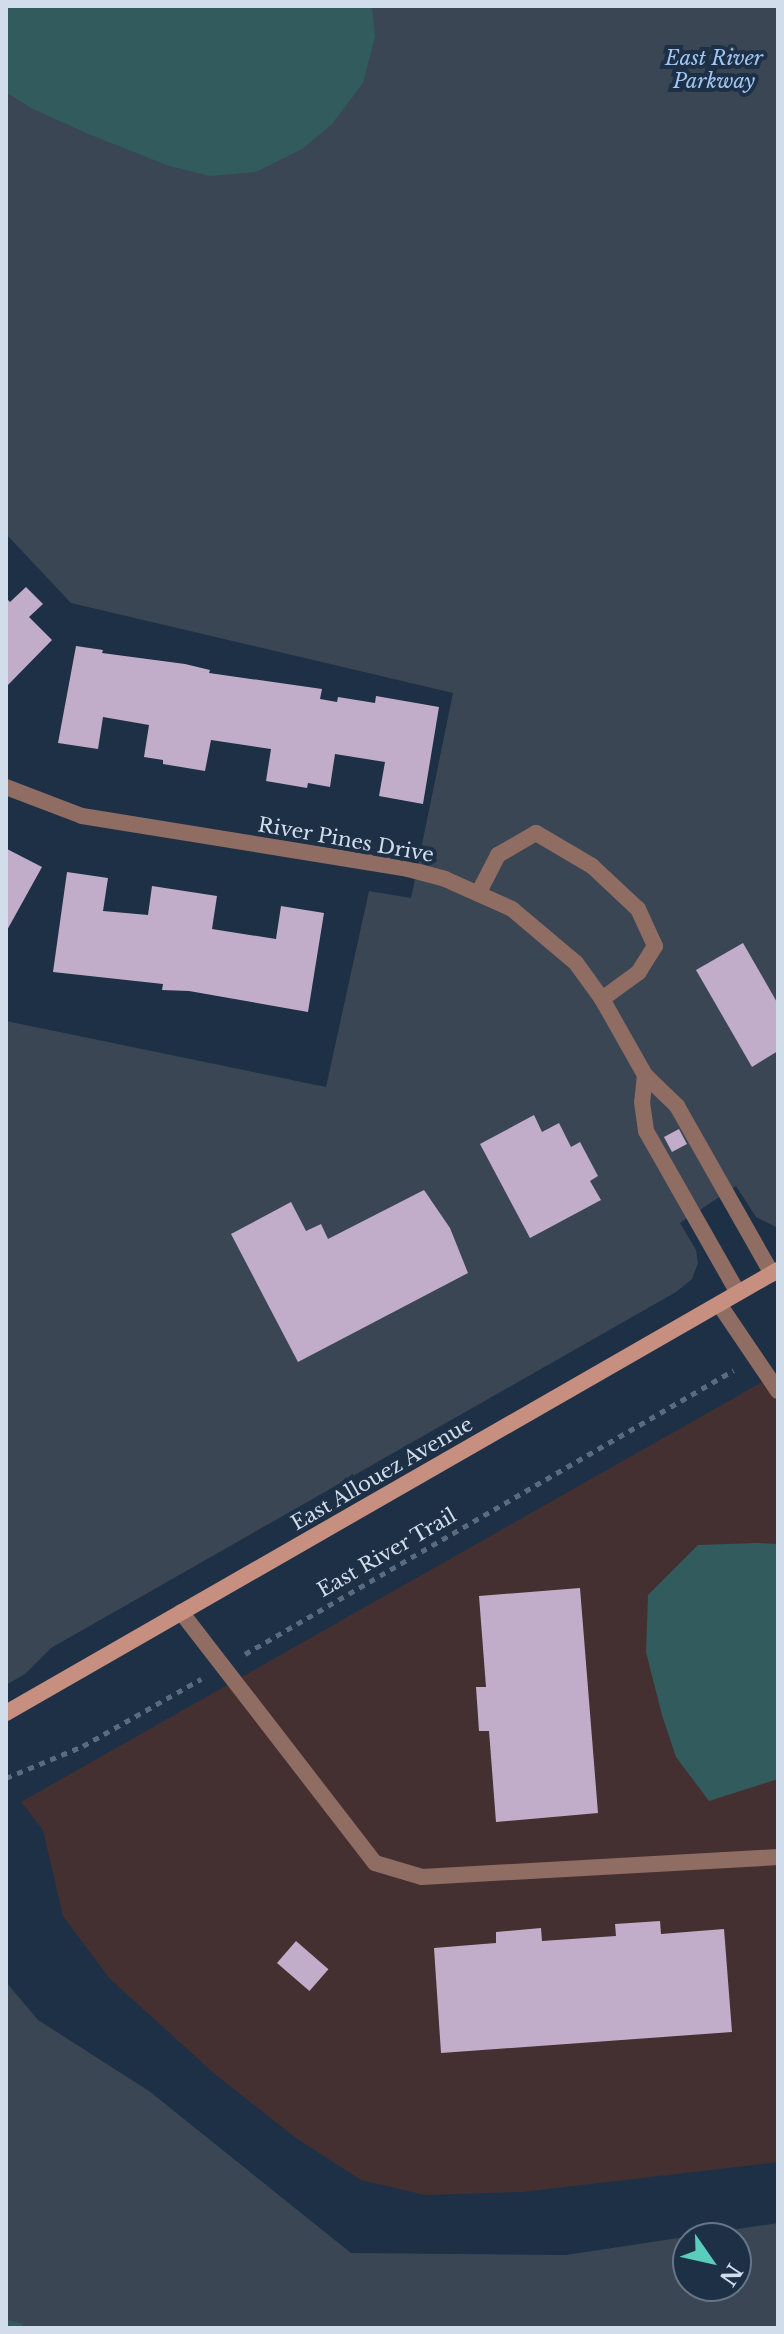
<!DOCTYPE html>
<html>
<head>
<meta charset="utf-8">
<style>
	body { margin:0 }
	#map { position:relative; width:784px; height:2334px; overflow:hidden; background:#1e3046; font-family:"Libre Baskerville",serif }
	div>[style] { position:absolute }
	.commercial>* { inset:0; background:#453031 }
	.green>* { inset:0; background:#3a4654 }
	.water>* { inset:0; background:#325b5d }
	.stream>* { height:10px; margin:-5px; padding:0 5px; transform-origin:5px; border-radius:5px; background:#325b5d }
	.building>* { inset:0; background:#c1adca; transform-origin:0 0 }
	.path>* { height:5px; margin-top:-2.5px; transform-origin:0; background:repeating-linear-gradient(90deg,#5b6b7e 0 6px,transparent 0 12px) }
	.lane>* { height:16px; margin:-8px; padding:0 8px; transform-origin:8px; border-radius:8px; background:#906d63 }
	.street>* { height:16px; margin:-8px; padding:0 8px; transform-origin:8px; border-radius:8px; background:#906d63 }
	.secondary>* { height:16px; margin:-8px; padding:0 8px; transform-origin:8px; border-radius:8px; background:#c78f80 }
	span { translate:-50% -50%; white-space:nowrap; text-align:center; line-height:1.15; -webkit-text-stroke:8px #1e3046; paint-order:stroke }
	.park-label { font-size:20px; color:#a0c5f3; font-style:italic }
	.street-label { font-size:20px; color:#d1ddeb }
	.frame { position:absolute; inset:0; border:8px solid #d1ddeb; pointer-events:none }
	.north { position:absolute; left:672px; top:2222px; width:80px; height:80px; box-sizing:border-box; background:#1e3046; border:2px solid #667588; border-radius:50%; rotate:124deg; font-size:22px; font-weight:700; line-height:32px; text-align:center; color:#d1ddeb }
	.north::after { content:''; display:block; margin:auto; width:28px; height:36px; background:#5acebc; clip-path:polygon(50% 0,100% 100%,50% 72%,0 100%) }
</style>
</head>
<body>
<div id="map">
	<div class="commercial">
		<div style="clip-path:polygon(778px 1373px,778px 2162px,522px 2192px,425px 2195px,361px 2180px,296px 2138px,216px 2075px,110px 1979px,63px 1916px,43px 1830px,21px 1802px)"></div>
	</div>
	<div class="green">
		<div style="clip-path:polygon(6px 6px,778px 6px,778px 1228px,756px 1217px,736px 1186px,680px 1223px,696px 1250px,698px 1263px,692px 1279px,676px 1292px,51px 1648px,25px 1674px,6px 1685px,6px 1021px,326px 1087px,369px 891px,411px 898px,453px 693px,71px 603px,6px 534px)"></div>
		<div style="clip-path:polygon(evenodd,6px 1982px,38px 2020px,149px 2091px,351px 2253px,566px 2255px,778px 2223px,778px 2328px,6px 2328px,6px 1982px,736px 2238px,736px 2286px,688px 2286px,688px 2238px,736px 2238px)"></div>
	</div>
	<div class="water">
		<div style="clip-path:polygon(6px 6px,372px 6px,375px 37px,363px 83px,332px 124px,302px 149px,256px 172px,210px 176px,169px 166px,86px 133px,31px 108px,6px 92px)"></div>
		<div style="clip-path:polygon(757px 1543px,778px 1544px,778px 1779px,709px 1801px,676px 1757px,662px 1715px,646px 1652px,648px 1595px,698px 1545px)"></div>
	</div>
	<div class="stream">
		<div style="left:6px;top:2325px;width:13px;rotate:13deg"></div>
	</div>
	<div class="building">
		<div style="clip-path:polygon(26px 587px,43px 604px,29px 617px,52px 640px,6px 687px,6px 598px,10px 602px)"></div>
		<div style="clip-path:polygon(76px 646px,103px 650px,102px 653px,185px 664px,210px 670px,209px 673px,322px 689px,320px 699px,337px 702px,338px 697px,375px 703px,376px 696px,439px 707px,423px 804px,379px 796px,385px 762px,335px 754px,330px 787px,308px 783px,307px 788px,266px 781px,271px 749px,211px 740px,205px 771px,163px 764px,163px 760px,144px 757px,149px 725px,103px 717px,98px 749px,58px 743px)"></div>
		<div style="clip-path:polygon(7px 849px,42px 867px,6px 932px,6px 851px)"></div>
		<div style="clip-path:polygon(67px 872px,108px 878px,103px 911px,148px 915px,152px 886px,217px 896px,212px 929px,276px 939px,281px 906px,324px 913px,308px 1012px,189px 991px,162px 990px,163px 984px,53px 972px)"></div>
		<div style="clip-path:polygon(743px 943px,778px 1004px,778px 1051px,752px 1067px,696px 970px)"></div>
		<div style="clip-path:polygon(534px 1115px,542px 1132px,559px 1123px,571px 1147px,580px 1142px,598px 1176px,590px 1181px,601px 1200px,530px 1238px,480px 1144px)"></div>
		<div style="left:679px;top:1129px;width:17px;height:17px;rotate:62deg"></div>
		<div style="clip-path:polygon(424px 1190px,450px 1228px,468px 1273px,298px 1362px,231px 1234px,291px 1202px,306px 1231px,321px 1224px,328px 1239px)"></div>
		<div style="clip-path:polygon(580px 1588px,598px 1813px,496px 1822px,489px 1731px,479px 1731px,476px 1687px,486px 1687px,479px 1596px)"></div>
		<div style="clip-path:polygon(660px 1921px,661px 1934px,724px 1929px,732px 2032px,441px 2053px,434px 1948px,496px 1943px,496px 1932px,541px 1928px,542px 1941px,616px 1936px,615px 1924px)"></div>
		<div style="left:296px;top:1941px;width:43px;height:29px;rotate:41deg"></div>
	</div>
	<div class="path">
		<div style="left:245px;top:1654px;width:565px;rotate:-30.15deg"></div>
		<div style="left:6px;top:1778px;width:83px;rotate:-22.6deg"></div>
		<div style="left:83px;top:1746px;width:136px;rotate:-29.6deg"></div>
	</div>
	<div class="lane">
		<div style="left:479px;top:892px;width:42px;rotate:-62.8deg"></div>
		<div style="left:498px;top:855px;width:44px;rotate:-30.1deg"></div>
		<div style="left:536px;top:833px;width:65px;rotate:30.5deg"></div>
		<div style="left:592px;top:866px;width:63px;rotate:43.1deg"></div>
		<div style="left:638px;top:909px;width:41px;rotate:65.3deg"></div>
		<div style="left:655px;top:946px;width:31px;rotate:122deg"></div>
		<div style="left:639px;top:972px;width:46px;rotate:143.9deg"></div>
		<div style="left:719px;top:1304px;width:105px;rotate:55.9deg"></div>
		<div style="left:181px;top:1612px;width:317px;rotate:52.3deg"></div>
		<div style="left:375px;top:1863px;width:49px;rotate:16.6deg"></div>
		<div style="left:422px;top:1877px;width:357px;rotate:-3.2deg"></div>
	</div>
	<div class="street">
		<div style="left:6px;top:787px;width:81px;rotate:20.9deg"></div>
		<div style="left:82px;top:816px;width:330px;rotate:9.2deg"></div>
		<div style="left:408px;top:869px;width:38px;rotate:15deg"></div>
		<div style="left:445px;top:879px;width:73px;rotate:24.1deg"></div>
		<div style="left:512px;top:909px;width:84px;rotate:40.2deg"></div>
		<div style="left:576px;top:963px;width:44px;rotate:54.2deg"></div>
		<div style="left:602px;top:999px;width:87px;rotate:60.5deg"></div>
		<div style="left:645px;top:1075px;width:45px;rotate:44.1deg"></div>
		<div style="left:677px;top:1106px;width:193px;rotate:60.5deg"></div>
		<div style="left:645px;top:1075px;width:27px;rotate:96deg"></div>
		<div style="left:642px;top:1102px;width:29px;rotate:82deg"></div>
		<div style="left:646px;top:1131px;width:186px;rotate:60.4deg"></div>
	</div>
	<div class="secondary">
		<div style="left:6px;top:1713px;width:890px;rotate:-29.85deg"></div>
	</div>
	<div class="park-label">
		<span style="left:714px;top:70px">East River<br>Parkway</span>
	</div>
	<div class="street-label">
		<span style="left:346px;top:840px;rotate:10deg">River Pines Drive</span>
		<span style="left:382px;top:1474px;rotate:-30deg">East Allouez Avenue</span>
		<span style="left:387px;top:1553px;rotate:-30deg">East River Trail</span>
	</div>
	<div class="frame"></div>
	<div class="north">N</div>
</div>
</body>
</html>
